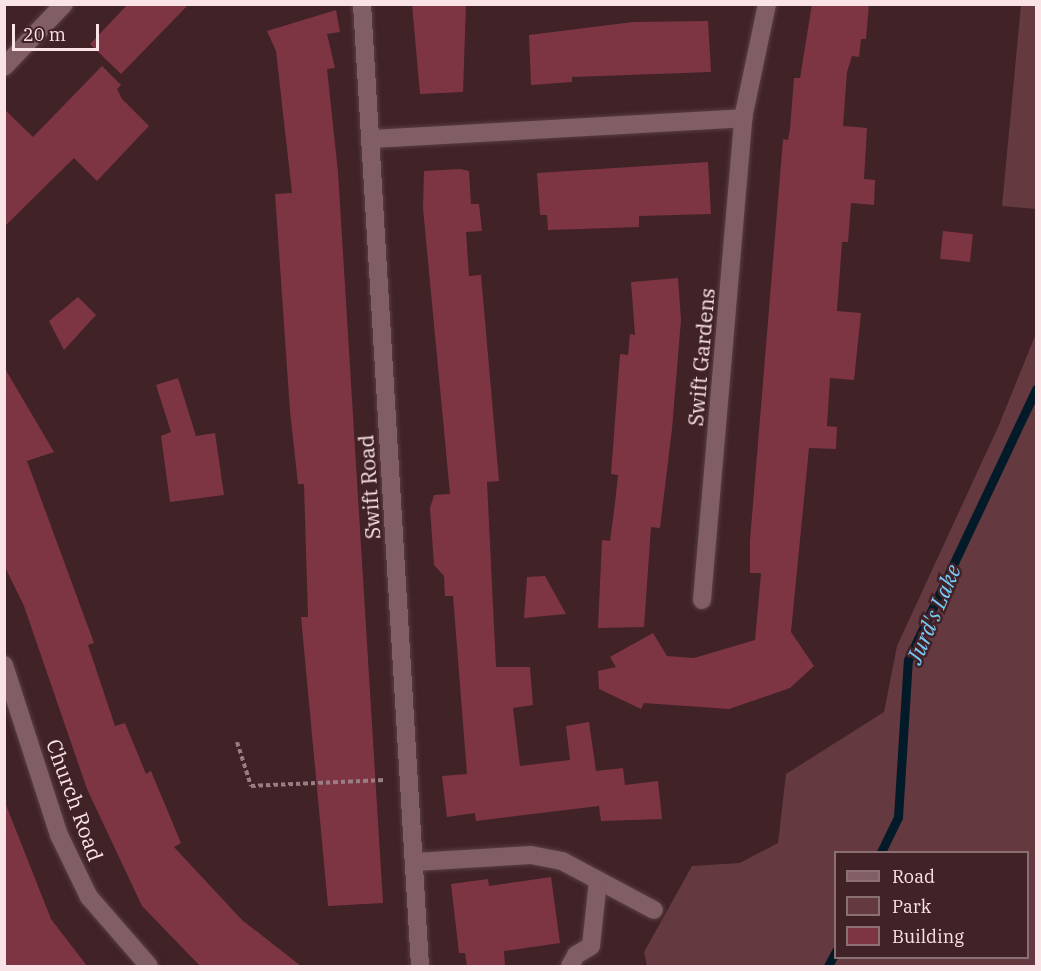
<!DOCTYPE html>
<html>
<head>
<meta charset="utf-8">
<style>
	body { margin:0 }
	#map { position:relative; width:1041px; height:971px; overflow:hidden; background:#402227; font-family:"IBM Plex Serif",serif }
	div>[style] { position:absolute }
	.green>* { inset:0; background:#643940 }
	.stream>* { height:9px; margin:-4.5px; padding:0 4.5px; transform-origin:4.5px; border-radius:4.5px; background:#031b28 }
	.building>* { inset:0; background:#7d3544; transform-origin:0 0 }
	.path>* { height:4px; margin-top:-2px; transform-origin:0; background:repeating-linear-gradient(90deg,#987e82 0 4.5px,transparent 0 7.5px) }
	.roads { filter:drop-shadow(0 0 2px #583e43) drop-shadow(0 0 2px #583e43) }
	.minor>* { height:18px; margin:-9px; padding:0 9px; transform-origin:9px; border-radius:9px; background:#815e63 }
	span { translate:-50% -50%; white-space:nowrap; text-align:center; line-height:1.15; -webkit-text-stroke:5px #402227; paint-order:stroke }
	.street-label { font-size:21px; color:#f9e3e6 }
	.water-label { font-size:22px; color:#7accfb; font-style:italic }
	.frame { position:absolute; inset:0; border:6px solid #f9e3e6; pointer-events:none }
	.legend { position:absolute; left:834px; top:851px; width:195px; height:108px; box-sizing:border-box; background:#402227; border:2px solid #8a6f73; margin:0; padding:8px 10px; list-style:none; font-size:18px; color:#f9e3e6 }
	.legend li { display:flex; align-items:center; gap:12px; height:30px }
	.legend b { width:30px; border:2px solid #8a6f73 }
	.scale { position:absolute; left:12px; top:24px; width:87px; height:27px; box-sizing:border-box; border:3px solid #f9e3e6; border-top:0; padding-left:8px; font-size:18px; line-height:21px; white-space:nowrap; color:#f9e3e6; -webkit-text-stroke:4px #402227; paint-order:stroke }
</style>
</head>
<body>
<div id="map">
	<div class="green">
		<div style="clip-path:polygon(1021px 5px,1036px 5px,1036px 209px,1002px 206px)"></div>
		<div style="clip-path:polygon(evenodd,1036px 317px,1036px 966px,647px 966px,644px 952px,692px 866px,740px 863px,778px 843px,786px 774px,884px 712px,897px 646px,999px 425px,1035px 336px,1036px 317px,836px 852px,1028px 852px,1028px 958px,836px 958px,836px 852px)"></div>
	</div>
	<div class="stream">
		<div style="left:881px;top:852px;width:39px;rotate:-64deg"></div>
		<div style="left:898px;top:817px;width:157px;rotate:-86.4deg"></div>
		<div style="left:908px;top:660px;width:300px;rotate:-64.7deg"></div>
		<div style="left:828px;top:966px;width:17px;rotate:-62deg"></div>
	</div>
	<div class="building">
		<div style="clip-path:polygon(128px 4px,189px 4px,121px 74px,90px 44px)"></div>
		<div style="clip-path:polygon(412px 4px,466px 4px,463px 92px,420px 94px)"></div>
		<div style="clip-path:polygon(812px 4px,869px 4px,866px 39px,861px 39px,859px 57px,852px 56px,847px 72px,843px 126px,867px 128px,864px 179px,875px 180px,874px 205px,851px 203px,848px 242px,842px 242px,837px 311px,861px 313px,854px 380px,830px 378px,827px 426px,837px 427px,836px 449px,809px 448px,791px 632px,814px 666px,790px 688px,729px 709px,644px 703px,641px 709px,599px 689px,598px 671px,616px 667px,610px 657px,653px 633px,667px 656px,694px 658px,755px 640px,761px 573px,750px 573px,750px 540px,783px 139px,788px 140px,790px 129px,794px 78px,800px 78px)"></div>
		<div style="clip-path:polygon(336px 10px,340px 32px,327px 34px,335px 68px,327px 69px,338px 172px,383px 903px,328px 906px,301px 617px,308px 617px,304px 484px,298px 484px,290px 411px,275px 194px,292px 193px,276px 51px,267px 31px)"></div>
		<div style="clip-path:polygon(708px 21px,711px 72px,572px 77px,572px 82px,531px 85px,529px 35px,633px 22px)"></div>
		<div style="clip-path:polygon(102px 66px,121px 85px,117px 89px,122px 99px,149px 126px,97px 181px,74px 158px,4px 227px,4px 109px,33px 137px)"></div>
		<div style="clip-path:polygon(708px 162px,711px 214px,639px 216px,639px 227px,548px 230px,547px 215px,540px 215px,537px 173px)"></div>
		<div style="clip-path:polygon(460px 169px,469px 171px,471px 204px,479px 204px,482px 231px,466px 232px,469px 276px,481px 275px,499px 481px,487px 482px,496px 667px,530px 667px,533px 705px,513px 708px,520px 766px,570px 760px,566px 726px,589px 722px,596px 771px,623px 768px,625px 785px,658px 781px,662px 819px,601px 821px,599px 806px,476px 821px,475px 813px,447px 817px,442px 776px,467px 774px,453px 596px,445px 596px,444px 576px,434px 565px,430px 508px,434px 495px,450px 494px,423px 208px,424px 171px)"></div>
		<div style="left:943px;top:231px;width:30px;height:28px;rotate:6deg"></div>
		<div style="clip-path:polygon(678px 278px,681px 320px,672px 429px,660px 528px,651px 527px,644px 627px,598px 628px,602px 540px,610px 541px,615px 503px,618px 475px,611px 474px,620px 354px,628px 355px,630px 334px,635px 335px,631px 282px)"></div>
		<div style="clip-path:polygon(78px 297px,96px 315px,64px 350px,49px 321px)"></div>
		<div style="clip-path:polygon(4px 367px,54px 452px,27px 461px,94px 643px,88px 645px,115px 726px,125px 723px,146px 774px,151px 771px,181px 843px,174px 847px,242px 920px,301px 966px,200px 966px,142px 906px,87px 789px,24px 606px,4px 565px)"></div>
		<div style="clip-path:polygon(178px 378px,196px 436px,215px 433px,224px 495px,170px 502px,161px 436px,171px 432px,156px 385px)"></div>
		<div style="clip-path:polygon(545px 576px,566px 614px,524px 618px,527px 577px)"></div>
		<div style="clip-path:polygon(6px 805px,51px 919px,87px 966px,4px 966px)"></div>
		<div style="clip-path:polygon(551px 877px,560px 943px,504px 951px,505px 966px,467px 966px,465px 953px,459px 953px,451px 884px,488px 879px,489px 886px)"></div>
	</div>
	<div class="path">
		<div style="left:237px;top:742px;width:46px;rotate:72.3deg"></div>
		<div style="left:251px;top:786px;width:134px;rotate:-2.6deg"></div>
	</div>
	<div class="roads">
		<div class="minor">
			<div style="left:362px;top:4px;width:964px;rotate:86.55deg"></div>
			<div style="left:4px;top:67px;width:87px;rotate:-46.4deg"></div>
			<div style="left:372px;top:139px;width:372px;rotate:-3.2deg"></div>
			<div style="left:702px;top:600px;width:484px;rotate:-85.1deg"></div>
			<div style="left:743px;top:118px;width:116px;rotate:-78.1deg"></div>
			<div style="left:4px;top:665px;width:179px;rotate:72.1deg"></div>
			<div style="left:59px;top:835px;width:69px;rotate:64.2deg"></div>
			<div style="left:89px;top:897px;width:91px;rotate:49deg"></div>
			<div style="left:415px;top:862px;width:116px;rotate:-3.5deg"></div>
			<div style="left:531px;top:855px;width:32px;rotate:11deg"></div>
			<div style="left:562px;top:861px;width:104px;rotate:28deg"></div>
			<div style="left:570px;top:966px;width:13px;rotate:-61deg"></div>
			<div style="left:576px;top:955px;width:17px;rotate:-31deg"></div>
			<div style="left:591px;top:946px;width:66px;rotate:-83.9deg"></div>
		</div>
	</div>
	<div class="street-label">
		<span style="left:701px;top:357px;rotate:-85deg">Swift Gardens</span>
		<span style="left:369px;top:487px;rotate:-94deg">Swift Road</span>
		<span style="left:75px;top:800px;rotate:70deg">Church Road</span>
	</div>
	<div class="water-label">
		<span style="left:933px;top:614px;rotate:-67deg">Jurd's Lake</span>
	</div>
	<div class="frame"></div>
	<ul class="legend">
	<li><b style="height:8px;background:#815e63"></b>Road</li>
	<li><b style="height:16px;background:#643940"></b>Park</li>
	<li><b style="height:16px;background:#7d3544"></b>Building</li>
	</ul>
	<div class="scale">20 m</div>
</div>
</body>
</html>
